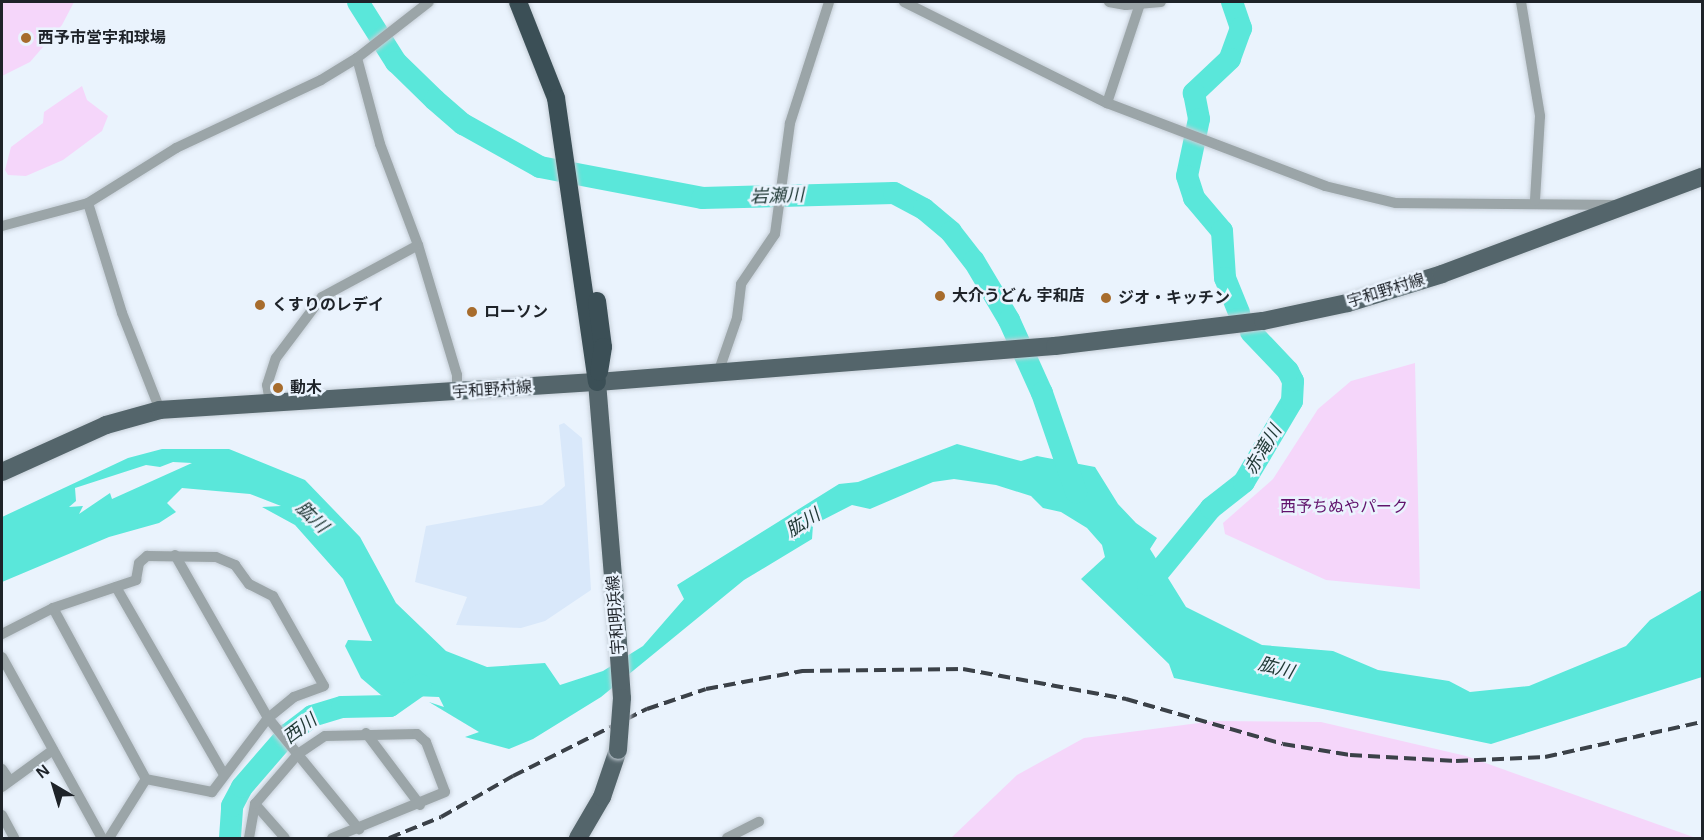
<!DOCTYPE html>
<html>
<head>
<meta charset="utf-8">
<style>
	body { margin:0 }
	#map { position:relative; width:1704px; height:840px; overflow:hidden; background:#eaf3fd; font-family:Helvetica,"Noto Sans JP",sans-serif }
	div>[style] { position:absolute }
	.built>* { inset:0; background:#d9e8fa }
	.green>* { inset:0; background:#f5d6fa }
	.water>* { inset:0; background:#5ae7da }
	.river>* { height:22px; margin:-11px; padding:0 11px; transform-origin:11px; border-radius:11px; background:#5ae7da }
	.roads { filter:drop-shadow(0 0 2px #c5ced7) drop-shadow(0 0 2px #c5ced7) }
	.street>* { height:10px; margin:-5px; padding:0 5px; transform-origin:5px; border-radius:5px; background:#9ba5a8 }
	.primary>* { height:18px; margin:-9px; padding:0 9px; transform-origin:9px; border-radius:9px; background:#54656b }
	.highway>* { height:18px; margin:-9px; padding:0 9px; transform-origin:9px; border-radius:9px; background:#3b4f56 }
	.rail>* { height:4px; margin-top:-2px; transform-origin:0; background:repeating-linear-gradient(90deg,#3b4148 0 12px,transparent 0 18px) }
	.bridges { filter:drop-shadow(0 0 2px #c5ced7) drop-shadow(0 0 2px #c5ced7) }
	.primary-bridge>* { height:18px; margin:-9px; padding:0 9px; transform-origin:9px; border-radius:9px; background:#54656b }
	.dots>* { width:16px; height:16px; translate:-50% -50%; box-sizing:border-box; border:3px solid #eaf3fd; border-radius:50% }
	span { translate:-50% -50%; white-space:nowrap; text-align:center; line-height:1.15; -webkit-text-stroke:5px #eaf3fd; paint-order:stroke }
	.poi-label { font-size:16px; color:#1e2329; font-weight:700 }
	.left { translate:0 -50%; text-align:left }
	.street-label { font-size:16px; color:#1e2329 }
	.park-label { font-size:16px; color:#61136c }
	.water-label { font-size:18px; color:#1f3734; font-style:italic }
	.frame { position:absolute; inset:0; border:3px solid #1e2329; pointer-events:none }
	.north { position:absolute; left:24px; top:756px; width:60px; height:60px; -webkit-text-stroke:4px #eaf3fd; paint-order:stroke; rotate:322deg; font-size:16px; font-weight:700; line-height:24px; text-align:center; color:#1e2329 }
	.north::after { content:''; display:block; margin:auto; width:21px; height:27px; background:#1e2329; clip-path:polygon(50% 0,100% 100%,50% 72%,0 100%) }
</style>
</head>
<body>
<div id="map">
	<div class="built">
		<div style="clip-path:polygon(564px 423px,582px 438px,591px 590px,545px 621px,521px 628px,456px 625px,467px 597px,415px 582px,426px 526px,542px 505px,565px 486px,559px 425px)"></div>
	</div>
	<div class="green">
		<div style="clip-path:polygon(2px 2px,74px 2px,62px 25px,30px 62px,2px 76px)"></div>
		<div style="clip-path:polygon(82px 86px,87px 100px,108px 116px,102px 131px,63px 160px,26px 176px,8px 175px,5px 170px,11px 147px,43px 123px,44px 112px)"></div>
		<div style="clip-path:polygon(1415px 363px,1420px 589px,1326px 580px,1225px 534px,1223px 523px,1273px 479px,1318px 409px,1351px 381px)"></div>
		<div style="clip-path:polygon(1214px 721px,1321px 722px,1466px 756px,1696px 838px,951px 838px,1017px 775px,1084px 738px)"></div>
	</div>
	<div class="water">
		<div style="clip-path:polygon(evenodd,957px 444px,1021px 461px,1037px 456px,1095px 467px,1118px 504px,1136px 523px,1157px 538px,1150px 549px,1186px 607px,1262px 645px,1333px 651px,1378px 670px,1449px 681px,1470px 692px,1529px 686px,1626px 646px,1650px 620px,1702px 590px,1702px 677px,1491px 744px,1174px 678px,1169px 664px,1081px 579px,1105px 557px,1102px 545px,1087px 528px,1061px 512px,1043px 508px,1031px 496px,996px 485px,954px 479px,933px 482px,870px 509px,852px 505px,813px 525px,812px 539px,744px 580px,601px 697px,533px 739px,509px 749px,465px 737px,479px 732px,429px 702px,444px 707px,439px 697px,413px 696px,400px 703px,381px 695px,361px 678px,345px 646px,348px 640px,372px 641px,343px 579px,295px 525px,262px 507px,281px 506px,250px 494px,182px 488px,167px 503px,176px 512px,159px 523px,109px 537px,2px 582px,2px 517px,128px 458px,162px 449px,229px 449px,305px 480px,360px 537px,396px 603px,446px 651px,487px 667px,545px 663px,560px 685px,603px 671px,643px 646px,684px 599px,677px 585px,839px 484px,858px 482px,957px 444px,173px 462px,192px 463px,112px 499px,110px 493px,79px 514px,83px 506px,69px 507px,76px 501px,75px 488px,146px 465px,160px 467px,173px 462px)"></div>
	</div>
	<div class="river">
		<div style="left:358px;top:2px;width:71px;rotate:57.7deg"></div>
		<div style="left:396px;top:62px;width:54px;rotate:44.3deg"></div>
		<div style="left:435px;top:100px;width:37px;rotate:41deg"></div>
		<div style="left:463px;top:124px;width:88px;rotate:29.2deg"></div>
		<div style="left:540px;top:167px;width:165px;rotate:10.8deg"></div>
		<div style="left:702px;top:198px;width:192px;rotate:-1.5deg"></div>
		<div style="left:894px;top:193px;width:34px;rotate:28deg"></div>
		<div style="left:924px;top:209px;width:35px;rotate:40deg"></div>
		<div style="left:951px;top:232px;width:37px;rotate:52deg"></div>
		<div style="left:974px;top:261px;width:69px;rotate:59.3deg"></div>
		<div style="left:1009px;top:320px;width:80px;rotate:65.7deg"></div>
		<div style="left:1042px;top:393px;width:105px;rotate:71deg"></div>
		<div style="left:1232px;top:2px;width:28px;rotate:71deg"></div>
		<div style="left:1241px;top:28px;width:33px;rotate:110deg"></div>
		<div style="left:1230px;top:59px;width:50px;rotate:136.6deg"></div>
		<div style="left:1194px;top:93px;width:26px;rotate:79deg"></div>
		<div style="left:1199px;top:119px;width:58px;rotate:101.9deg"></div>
		<div style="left:1187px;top:176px;width:23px;rotate:72deg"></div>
		<div style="left:1194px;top:198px;width:43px;rotate:49.7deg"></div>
		<div style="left:1222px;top:231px;width:47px;rotate:86.3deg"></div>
		<div style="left:1225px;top:278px;width:38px;rotate:68deg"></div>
		<div style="left:1148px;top:585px;width:99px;rotate:-50.7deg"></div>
		<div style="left:1211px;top:508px;width:42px;rotate:-38.2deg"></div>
		<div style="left:1244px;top:482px;width:94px;rotate:-59.3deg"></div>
		<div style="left:1292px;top:401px;width:20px;rotate:-87deg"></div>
		<div style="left:1293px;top:381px;width:11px;rotate:-117deg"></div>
		<div style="left:1288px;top:371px;width:54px;rotate:-133.5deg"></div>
		<div style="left:230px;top:838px;width:32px;rotate:-86deg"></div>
		<div style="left:232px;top:806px;width:21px;rotate:-62deg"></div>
		<div style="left:242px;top:787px;width:69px;rotate:-49.1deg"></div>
		<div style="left:287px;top:735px;width:31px;rotate:-37deg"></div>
		<div style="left:312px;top:716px;width:31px;rotate:-17deg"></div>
		<div style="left:342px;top:707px;width:48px;rotate:-1.2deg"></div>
		<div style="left:390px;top:706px;width:37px;rotate:-35deg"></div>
	</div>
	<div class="roads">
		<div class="street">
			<div style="left:904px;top:2px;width:227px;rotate:26.5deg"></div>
			<div style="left:1107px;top:103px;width:233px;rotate:20.8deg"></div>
			<div style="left:1325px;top:186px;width:73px;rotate:13.5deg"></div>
			<div style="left:1396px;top:203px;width:221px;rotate:0.5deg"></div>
			<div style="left:1109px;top:2px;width:17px;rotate:10deg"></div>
			<div style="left:1126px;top:5px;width:35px;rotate:-5deg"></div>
			<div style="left:1521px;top:2px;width:116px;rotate:80.5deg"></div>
			<div style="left:1540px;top:116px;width:85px;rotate:93.4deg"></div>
			<div style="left:357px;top:58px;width:89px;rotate:75deg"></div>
			<div style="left:380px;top:144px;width:108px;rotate:69.4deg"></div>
			<div style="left:418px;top:245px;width:136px;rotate:73.3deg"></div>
			<div style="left:457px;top:375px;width:17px;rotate:90deg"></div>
			<div style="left:1107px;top:103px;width:104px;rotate:-71.6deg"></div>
			<div style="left:88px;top:203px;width:115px;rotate:72.8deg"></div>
			<div style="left:122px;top:313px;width:104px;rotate:68.6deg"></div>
			<div style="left:2px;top:226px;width:89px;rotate:-15deg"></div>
			<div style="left:88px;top:203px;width:104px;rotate:-32deg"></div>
			<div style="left:176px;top:148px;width:160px;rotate:-25.1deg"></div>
			<div style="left:321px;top:80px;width:42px;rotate:-31.4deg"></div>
			<div style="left:357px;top:58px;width:91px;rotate:-37.9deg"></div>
			<div style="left:718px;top:373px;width:58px;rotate:-70.9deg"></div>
			<div style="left:737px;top:318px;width:34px;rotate:-83deg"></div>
			<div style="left:741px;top:284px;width:60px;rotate:-55.8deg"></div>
			<div style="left:775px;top:234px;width:112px;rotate:-82.3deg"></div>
			<div style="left:790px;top:123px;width:127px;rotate:-72.1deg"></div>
			<div style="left:270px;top:403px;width:18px;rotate:-99deg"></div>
			<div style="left:267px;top:385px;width:28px;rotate:-72deg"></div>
			<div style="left:276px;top:358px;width:76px;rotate:-53deg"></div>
			<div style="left:322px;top:297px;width:109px;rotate:-28.4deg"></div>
			<div style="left:175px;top:555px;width:188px;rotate:60.3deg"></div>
			<div style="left:268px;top:718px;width:144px;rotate:50.7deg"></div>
			<div style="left:116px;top:587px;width:217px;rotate:60.1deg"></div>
			<div style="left:53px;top:608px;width:195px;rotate:61.5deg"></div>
			<div style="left:2px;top:634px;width:57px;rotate:-27deg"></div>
			<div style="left:53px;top:608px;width:88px;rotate:-18.6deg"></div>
			<div style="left:136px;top:580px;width:17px;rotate:-80deg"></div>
			<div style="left:139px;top:563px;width:11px;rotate:-41deg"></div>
			<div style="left:147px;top:556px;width:69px;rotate:0.8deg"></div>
			<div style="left:216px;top:557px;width:21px;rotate:23deg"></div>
			<div style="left:235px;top:565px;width:24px;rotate:54deg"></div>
			<div style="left:249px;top:584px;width:27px;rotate:27deg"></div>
			<div style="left:273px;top:596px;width:103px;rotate:60.5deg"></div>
			<div style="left:324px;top:686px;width:32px;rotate:160deg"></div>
			<div style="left:294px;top:697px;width:33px;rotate:141deg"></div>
			<div style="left:268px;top:718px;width:93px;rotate:127.1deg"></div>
			<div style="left:212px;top:792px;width:67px;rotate:-168.9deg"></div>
			<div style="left:146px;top:779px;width:70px;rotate:122.1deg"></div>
			<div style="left:2px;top:657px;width:207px;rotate:61.1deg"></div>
			<div style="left:366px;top:733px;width:90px;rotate:53.1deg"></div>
			<div style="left:2px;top:769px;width:14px;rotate:56deg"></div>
			<div style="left:2px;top:787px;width:63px;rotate:-36deg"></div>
			<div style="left:255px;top:804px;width:45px;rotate:48.6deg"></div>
			<div style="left:2px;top:815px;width:26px;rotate:62deg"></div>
			<div style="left:249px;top:838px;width:35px;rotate:-80deg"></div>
			<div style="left:255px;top:804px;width:66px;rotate:-49.3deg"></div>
			<div style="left:298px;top:754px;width:32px;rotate:-34deg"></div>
			<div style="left:325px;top:736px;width:92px;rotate:-1.2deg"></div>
			<div style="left:417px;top:734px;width:12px;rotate:42deg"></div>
			<div style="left:426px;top:742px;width:53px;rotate:69.2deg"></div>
			<div style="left:445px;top:792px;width:122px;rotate:157.8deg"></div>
			<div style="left:727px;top:838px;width:36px;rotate:-27deg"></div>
		</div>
		<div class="primary">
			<div style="left:597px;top:382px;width:206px;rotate:85.3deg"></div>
			<div style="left:2px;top:472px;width:114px;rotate:-24.3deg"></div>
			<div style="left:106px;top:425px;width:56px;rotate:-15.5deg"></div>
			<div style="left:160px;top:410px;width:438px;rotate:-3.7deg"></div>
			<div style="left:597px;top:382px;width:459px;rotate:-4.5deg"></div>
			<div style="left:1055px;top:346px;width:209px;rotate:-6.9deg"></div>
			<div style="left:1263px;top:321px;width:87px;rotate:-12deg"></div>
			<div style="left:1348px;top:303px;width:98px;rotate:-17.1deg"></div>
			<div style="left:1442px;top:274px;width:278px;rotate:-20.5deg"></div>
			<div style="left:578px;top:838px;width:48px;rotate:-59.7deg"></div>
			<div style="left:602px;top:797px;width:50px;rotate:-71.2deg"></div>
		</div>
		<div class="highway">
			<div style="left:518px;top:2px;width:103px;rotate:68.4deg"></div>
			<div style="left:556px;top:98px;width:287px;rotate:81.8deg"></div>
			<div style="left:597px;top:301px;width:46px;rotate:82.6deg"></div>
			<div style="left:603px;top:347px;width:25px;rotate:99deg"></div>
		</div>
	</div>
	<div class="rail">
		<div style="left:389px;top:838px;width:56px;rotate:-22deg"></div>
		<div style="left:441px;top:817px;width:83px;rotate:-29.7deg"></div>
		<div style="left:513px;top:776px;width:150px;rotate:-26.6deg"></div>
		<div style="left:647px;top:709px;width:62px;rotate:-18.7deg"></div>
		<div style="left:706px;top:689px;width:98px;rotate:-10.6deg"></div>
		<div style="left:802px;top:671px;width:161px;rotate:-0.7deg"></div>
		<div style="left:963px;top:669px;width:166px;rotate:10.4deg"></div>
		<div style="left:1126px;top:699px;width:163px;rotate:16deg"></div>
		<div style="left:1283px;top:744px;width:68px;rotate:9.3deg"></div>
		<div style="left:1350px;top:755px;width:106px;rotate:3.2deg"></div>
		<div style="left:1456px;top:761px;width:89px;rotate:-2.6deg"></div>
		<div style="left:1545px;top:757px;width:161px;rotate:-12.6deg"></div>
	</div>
	<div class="bridges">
		<div class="primary-bridge">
			<div style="left:614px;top:587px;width:111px;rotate:85.9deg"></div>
			<div style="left:622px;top:698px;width:52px;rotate:94.4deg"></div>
		</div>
	</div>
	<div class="dots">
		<div style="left:26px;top:38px;background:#a76c2d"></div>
		<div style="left:940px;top:296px;background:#a76c2d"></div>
		<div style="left:1106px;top:298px;background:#a76c2d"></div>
		<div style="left:260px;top:305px;background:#a76c2d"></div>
		<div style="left:472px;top:312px;background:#a76c2d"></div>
		<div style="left:278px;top:388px;background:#a76c2d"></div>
	</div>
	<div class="poi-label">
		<span class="left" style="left:38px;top:38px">西予市営宇和球場</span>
		<span class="left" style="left:952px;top:296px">大介うどん 宇和店</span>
		<span class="left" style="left:1118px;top:298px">ジオ・キッチン</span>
		<span class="left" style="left:272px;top:305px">くすりのレデイ</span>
		<span class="left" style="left:484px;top:312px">ローソン</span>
		<span class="left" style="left:290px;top:388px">動木</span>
	</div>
	<div class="street-label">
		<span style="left:1386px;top:291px;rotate:-17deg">宇和野村線</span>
		<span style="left:492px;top:390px;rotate:-4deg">宇和野村線</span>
		<span style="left:616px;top:615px;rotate:-94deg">宇和明浜線</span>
	</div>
	<div class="park-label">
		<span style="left:1344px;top:507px">西予ちぬやパーク</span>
	</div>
	<div class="water-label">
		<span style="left:777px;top:196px;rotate:-2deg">岩瀬川</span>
		<span style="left:1263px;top:450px;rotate:-59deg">赤滝川</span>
		<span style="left:312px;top:517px;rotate:44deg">肱川</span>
		<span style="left:803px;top:523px;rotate:-32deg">肱川</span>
		<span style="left:1276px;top:668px;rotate:15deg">肱川</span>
		<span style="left:300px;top:729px;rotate:-37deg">西川</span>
	</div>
	<div class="frame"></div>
	<div class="north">N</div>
</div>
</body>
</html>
